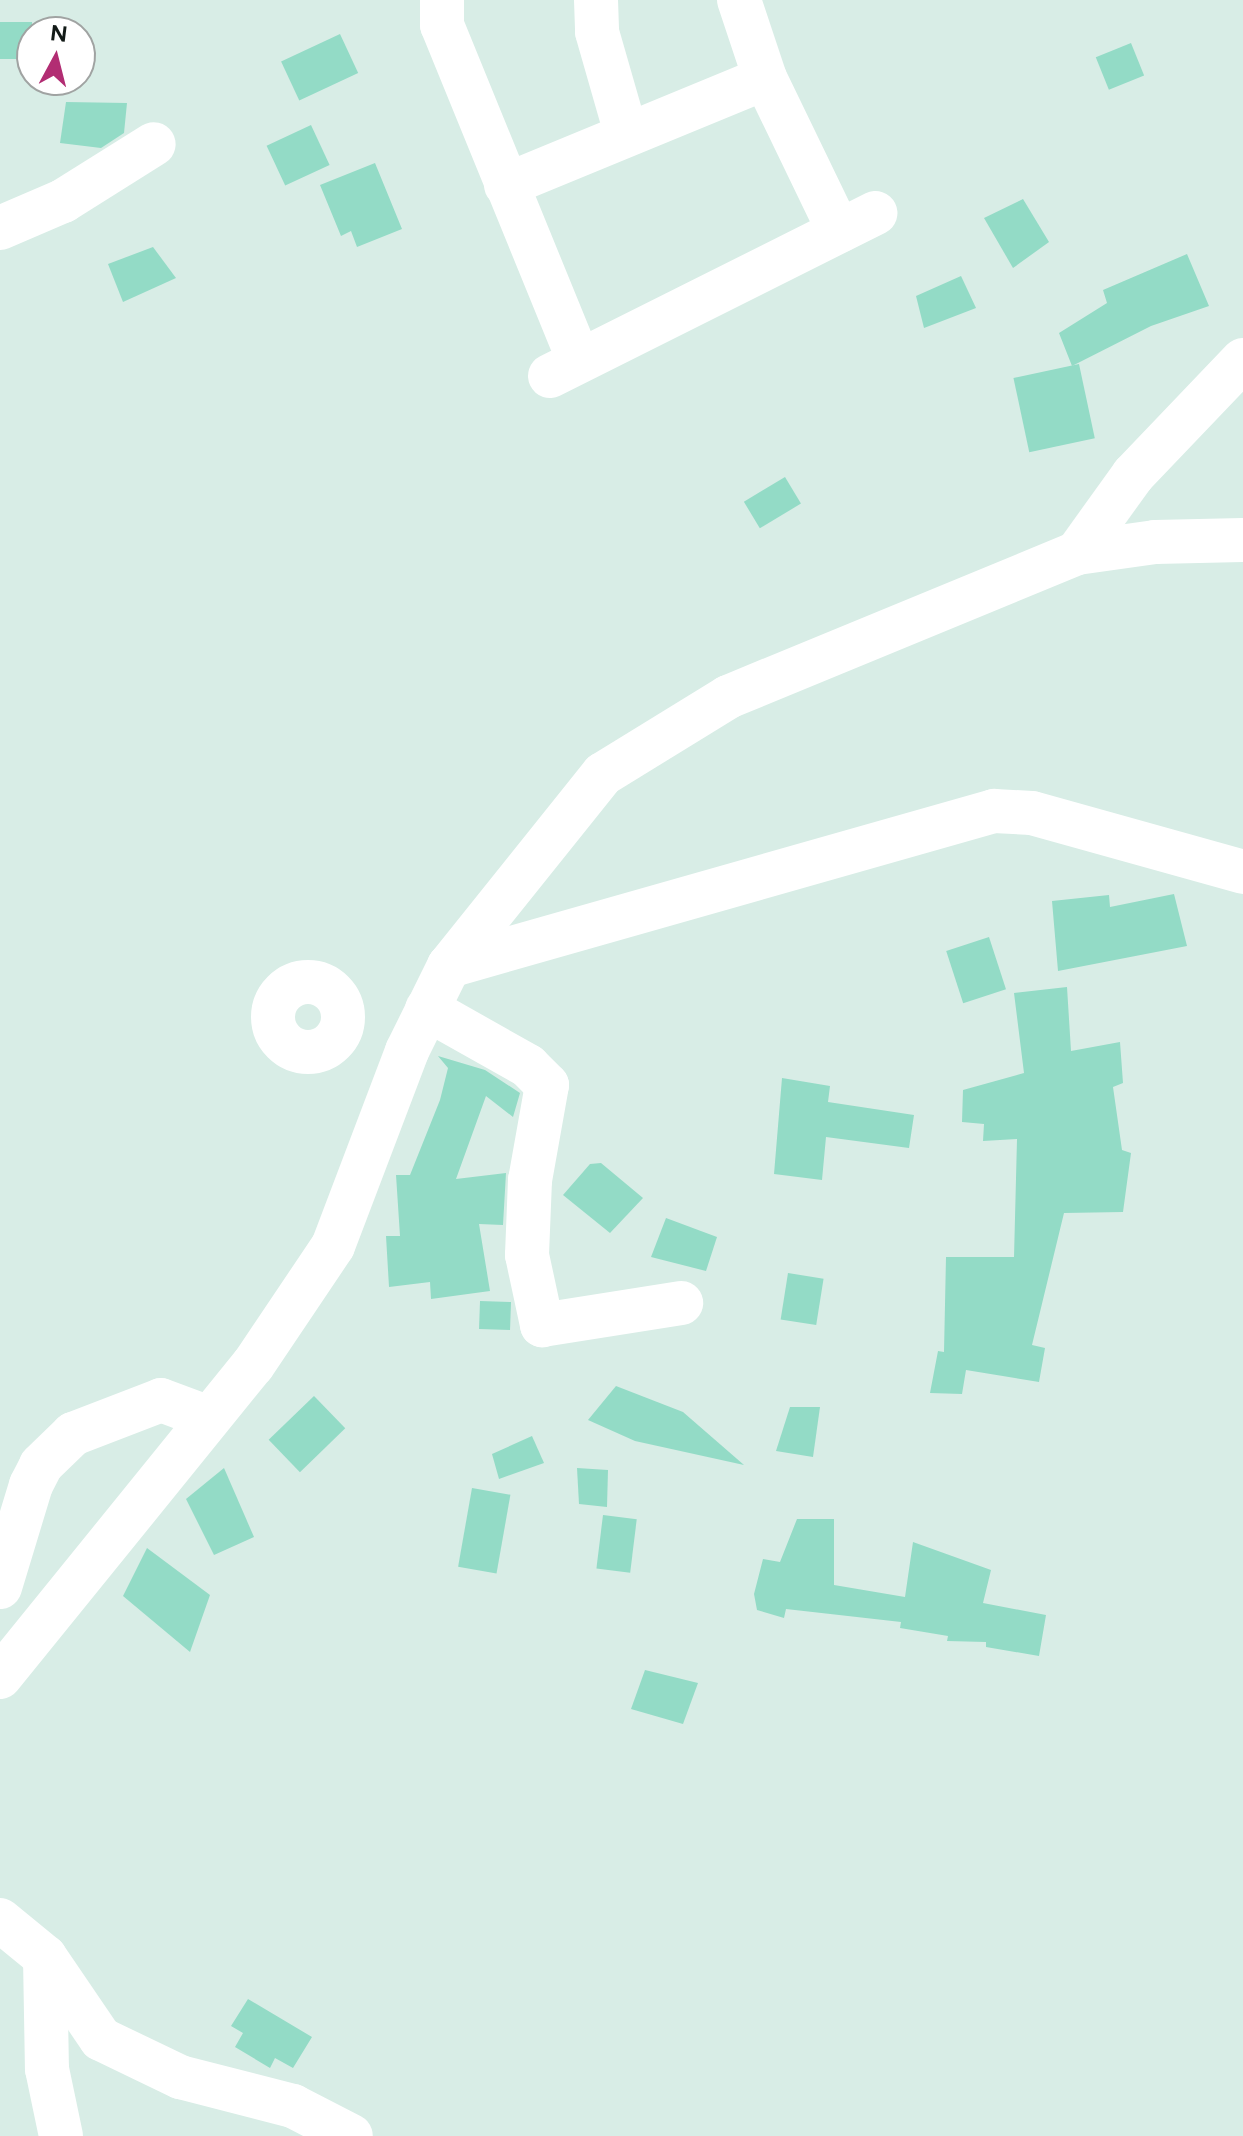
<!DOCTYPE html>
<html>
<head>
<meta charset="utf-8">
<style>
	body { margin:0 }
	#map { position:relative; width:1243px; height:2136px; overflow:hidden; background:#d8ede6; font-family:Figtree,sans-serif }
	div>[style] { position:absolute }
	.building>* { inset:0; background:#93dbc6; transform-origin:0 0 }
	.minor>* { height:44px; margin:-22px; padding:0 22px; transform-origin:22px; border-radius:22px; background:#fff }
	.minor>.ring { margin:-22px; padding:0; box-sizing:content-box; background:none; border:44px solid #fff; border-radius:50% }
	span { translate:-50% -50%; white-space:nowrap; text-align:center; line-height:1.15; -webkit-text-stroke:6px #fff; paint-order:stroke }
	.north { position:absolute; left:16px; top:16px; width:80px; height:80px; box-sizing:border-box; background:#fff; border:2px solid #a0a3a2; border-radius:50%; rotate:7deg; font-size:22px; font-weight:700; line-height:32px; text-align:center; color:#121a17 }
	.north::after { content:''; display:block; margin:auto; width:28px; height:36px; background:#b22d73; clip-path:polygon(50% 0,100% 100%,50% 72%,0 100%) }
</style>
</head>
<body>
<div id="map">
	<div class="building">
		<div style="left:0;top:22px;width:32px;height:37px"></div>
		<div style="left:340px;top:34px;width:43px;height:65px;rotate:65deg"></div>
		<div style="left:1131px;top:43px;width:35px;height:38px;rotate:68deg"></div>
		<div style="clip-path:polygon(66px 102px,127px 103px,124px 133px,101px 148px,60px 143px)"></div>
		<div style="left:311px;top:125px;width:44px;height:49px;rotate:65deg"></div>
		<div style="clip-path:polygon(375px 163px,402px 229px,357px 247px,351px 231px,341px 236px,320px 185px)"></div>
		<div style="clip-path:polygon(1023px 199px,1049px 242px,1013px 268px,984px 218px)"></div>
		<div style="clip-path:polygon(153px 247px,176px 278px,123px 302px,108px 264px)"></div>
		<div style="clip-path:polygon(1187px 254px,1209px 306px,1151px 326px,1072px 366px,1059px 333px,1107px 303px,1103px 290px)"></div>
		<div style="clip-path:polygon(961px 276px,976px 308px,924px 328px,916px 296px)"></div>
		<div style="left:1079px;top:364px;width:76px;height:67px;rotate:78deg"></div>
		<div style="left:785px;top:477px;width:31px;height:48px;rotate:59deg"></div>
		<div style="clip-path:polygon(1174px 894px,1187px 946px,1058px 971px,1052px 901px,1109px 895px,1110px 907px)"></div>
		<div style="left:989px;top:937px;width:55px;height:45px;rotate:72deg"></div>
		<div style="clip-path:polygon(1067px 987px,1071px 1051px,1120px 1042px,1123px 1083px,1113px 1087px,1122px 1150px,1131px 1153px,1123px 1212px,1064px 1213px,1032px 1345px,1045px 1348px,1039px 1382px,966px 1370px,962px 1394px,930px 1393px,938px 1351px,944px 1352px,946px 1257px,1014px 1257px,1017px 1139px,983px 1141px,984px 1124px,962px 1122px,963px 1090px,1024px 1073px,1014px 993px)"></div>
		<div style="clip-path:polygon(438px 1056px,485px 1070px,520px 1093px,513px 1117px,486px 1096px,456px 1179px,506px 1173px,503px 1225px,479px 1224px,490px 1291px,431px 1299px,430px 1282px,389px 1287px,386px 1236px,400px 1236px,396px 1175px,410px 1175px,440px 1100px,448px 1068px)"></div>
		<div style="clip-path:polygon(782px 1078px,830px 1086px,828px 1102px,914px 1115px,909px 1148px,826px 1137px,822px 1180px,774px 1174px)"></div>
		<div style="clip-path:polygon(601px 1163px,643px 1198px,610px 1233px,563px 1195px,590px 1164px)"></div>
		<div style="clip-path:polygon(666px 1218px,717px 1237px,706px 1271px,651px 1257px)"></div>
		<div style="left:788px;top:1273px;width:36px;height:47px;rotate:9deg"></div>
		<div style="left:511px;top:1302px;width:28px;height:31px;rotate:92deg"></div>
		<div style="clip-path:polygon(616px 1386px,683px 1412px,744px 1465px,635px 1441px,588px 1420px)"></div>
		<div style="left:314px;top:1396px;width:45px;height:63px;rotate:46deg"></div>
		<div style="clip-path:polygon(790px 1407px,820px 1407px,813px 1457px,776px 1451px)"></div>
		<div style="clip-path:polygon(532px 1436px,544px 1463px,499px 1479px,492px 1454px)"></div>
		<div style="clip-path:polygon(224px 1468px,254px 1537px,214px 1555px,186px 1499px)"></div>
		<div style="clip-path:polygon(577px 1468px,608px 1470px,607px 1507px,579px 1504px)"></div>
		<div style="left:472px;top:1488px;width:39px;height:80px;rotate:10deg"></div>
		<div style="left:603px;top:1515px;width:34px;height:54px;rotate:7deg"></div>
		<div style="clip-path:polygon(797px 1519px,834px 1519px,834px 1585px,905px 1597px,913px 1542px,991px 1570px,983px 1603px,1046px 1615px,1039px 1656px,986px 1647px,986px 1642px,947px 1641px,948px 1636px,900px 1628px,901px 1622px,786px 1609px,784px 1618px,757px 1610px,754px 1594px,763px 1559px,780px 1562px)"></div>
		<div style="clip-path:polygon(147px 1548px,210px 1595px,190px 1652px,123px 1596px)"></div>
		<div style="clip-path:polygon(645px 1670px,698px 1683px,683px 1724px,631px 1709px)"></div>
		<div style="clip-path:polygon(248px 1999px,312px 2037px,293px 2068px,275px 2058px,270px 2068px,235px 2047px,243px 2033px,231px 2026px)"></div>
	</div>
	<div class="minor">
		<div style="left:442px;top:0;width:25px;rotate:90deg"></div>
		<div style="left:442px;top:25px;width:362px;rotate:67.8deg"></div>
		<div style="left:596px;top:0;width:32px;rotate:88deg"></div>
		<div style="left:597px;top:32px;width:105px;rotate:74deg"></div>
		<div style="left:739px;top:0;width:82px;rotate:71.6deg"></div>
		<div style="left:765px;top:78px;width:170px;rotate:64.2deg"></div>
		<div style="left:506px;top:185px;width:280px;rotate:-22.4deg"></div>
		<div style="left:0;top:228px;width:69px;rotate:-23.2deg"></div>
		<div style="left:63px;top:201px;width:107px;rotate:-32.1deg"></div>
		<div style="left:550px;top:376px;width:364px;rotate:-26.6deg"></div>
		<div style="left:1077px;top:553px;width:96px;rotate:-54.3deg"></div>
		<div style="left:1133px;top:475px;width:159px;rotate:-46.3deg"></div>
		<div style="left:449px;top:966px;width:567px;rotate:-15.88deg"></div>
		<div style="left:994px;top:811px;width:38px;rotate:3deg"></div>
		<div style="left:1032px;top:813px;width:219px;rotate:15.6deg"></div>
		<div class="ring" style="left:273px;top:982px;width:26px;height:26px"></div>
		<div style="left:427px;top:1009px;width:116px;rotate:29.4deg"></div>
		<div style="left:528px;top:1066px;width:27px;rotate:45deg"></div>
		<div style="left:547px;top:1085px;width:97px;rotate:100.1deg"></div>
		<div style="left:530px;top:1180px;width:75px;rotate:92.3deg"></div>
		<div style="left:527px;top:1255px;width:72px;rotate:77.9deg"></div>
		<div style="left:542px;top:1325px;width:141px;rotate:-9deg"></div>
		<div style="left:0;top:1587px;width:107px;rotate:-73.1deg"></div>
		<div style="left:31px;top:1485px;width:22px;rotate:-63deg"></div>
		<div style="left:41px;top:1465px;width:45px;rotate:-44.1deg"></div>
		<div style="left:73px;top:1434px;width:94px;rotate:-21.1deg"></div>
		<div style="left:161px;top:1400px;width:51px;rotate:20.6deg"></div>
		<div style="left:0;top:1677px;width:402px;rotate:-51deg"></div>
		<div style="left:253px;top:1365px;width:143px;rotate:-56.1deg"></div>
		<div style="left:333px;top:1246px;width:209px;rotate:-69.2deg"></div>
		<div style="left:407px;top:1051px;width:95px;rotate:-63.7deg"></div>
		<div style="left:449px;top:966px;width:246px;rotate:-51.3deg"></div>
		<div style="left:603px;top:774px;width:147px;rotate:-31.6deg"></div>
		<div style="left:728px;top:697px;width:378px;rotate:-22.4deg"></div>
		<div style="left:1077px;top:553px;width:79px;rotate:-8deg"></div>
		<div style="left:1155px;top:542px;width:88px;rotate:-1.3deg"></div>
		<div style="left:0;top:1920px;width:58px;rotate:39.4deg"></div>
		<div style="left:45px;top:1957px;width:99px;rotate:55.7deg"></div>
		<div style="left:101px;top:2039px;width:88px;rotate:25.7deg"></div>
		<div style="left:180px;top:2077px;width:117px;rotate:14.4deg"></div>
		<div style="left:293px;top:2106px;width:65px;rotate:27.3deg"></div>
		<div style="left:45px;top:1957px;width:112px;rotate:89deg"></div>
		<div style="left:47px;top:2069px;width:68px;rotate:78.2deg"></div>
	</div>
	<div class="north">N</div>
</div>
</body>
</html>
